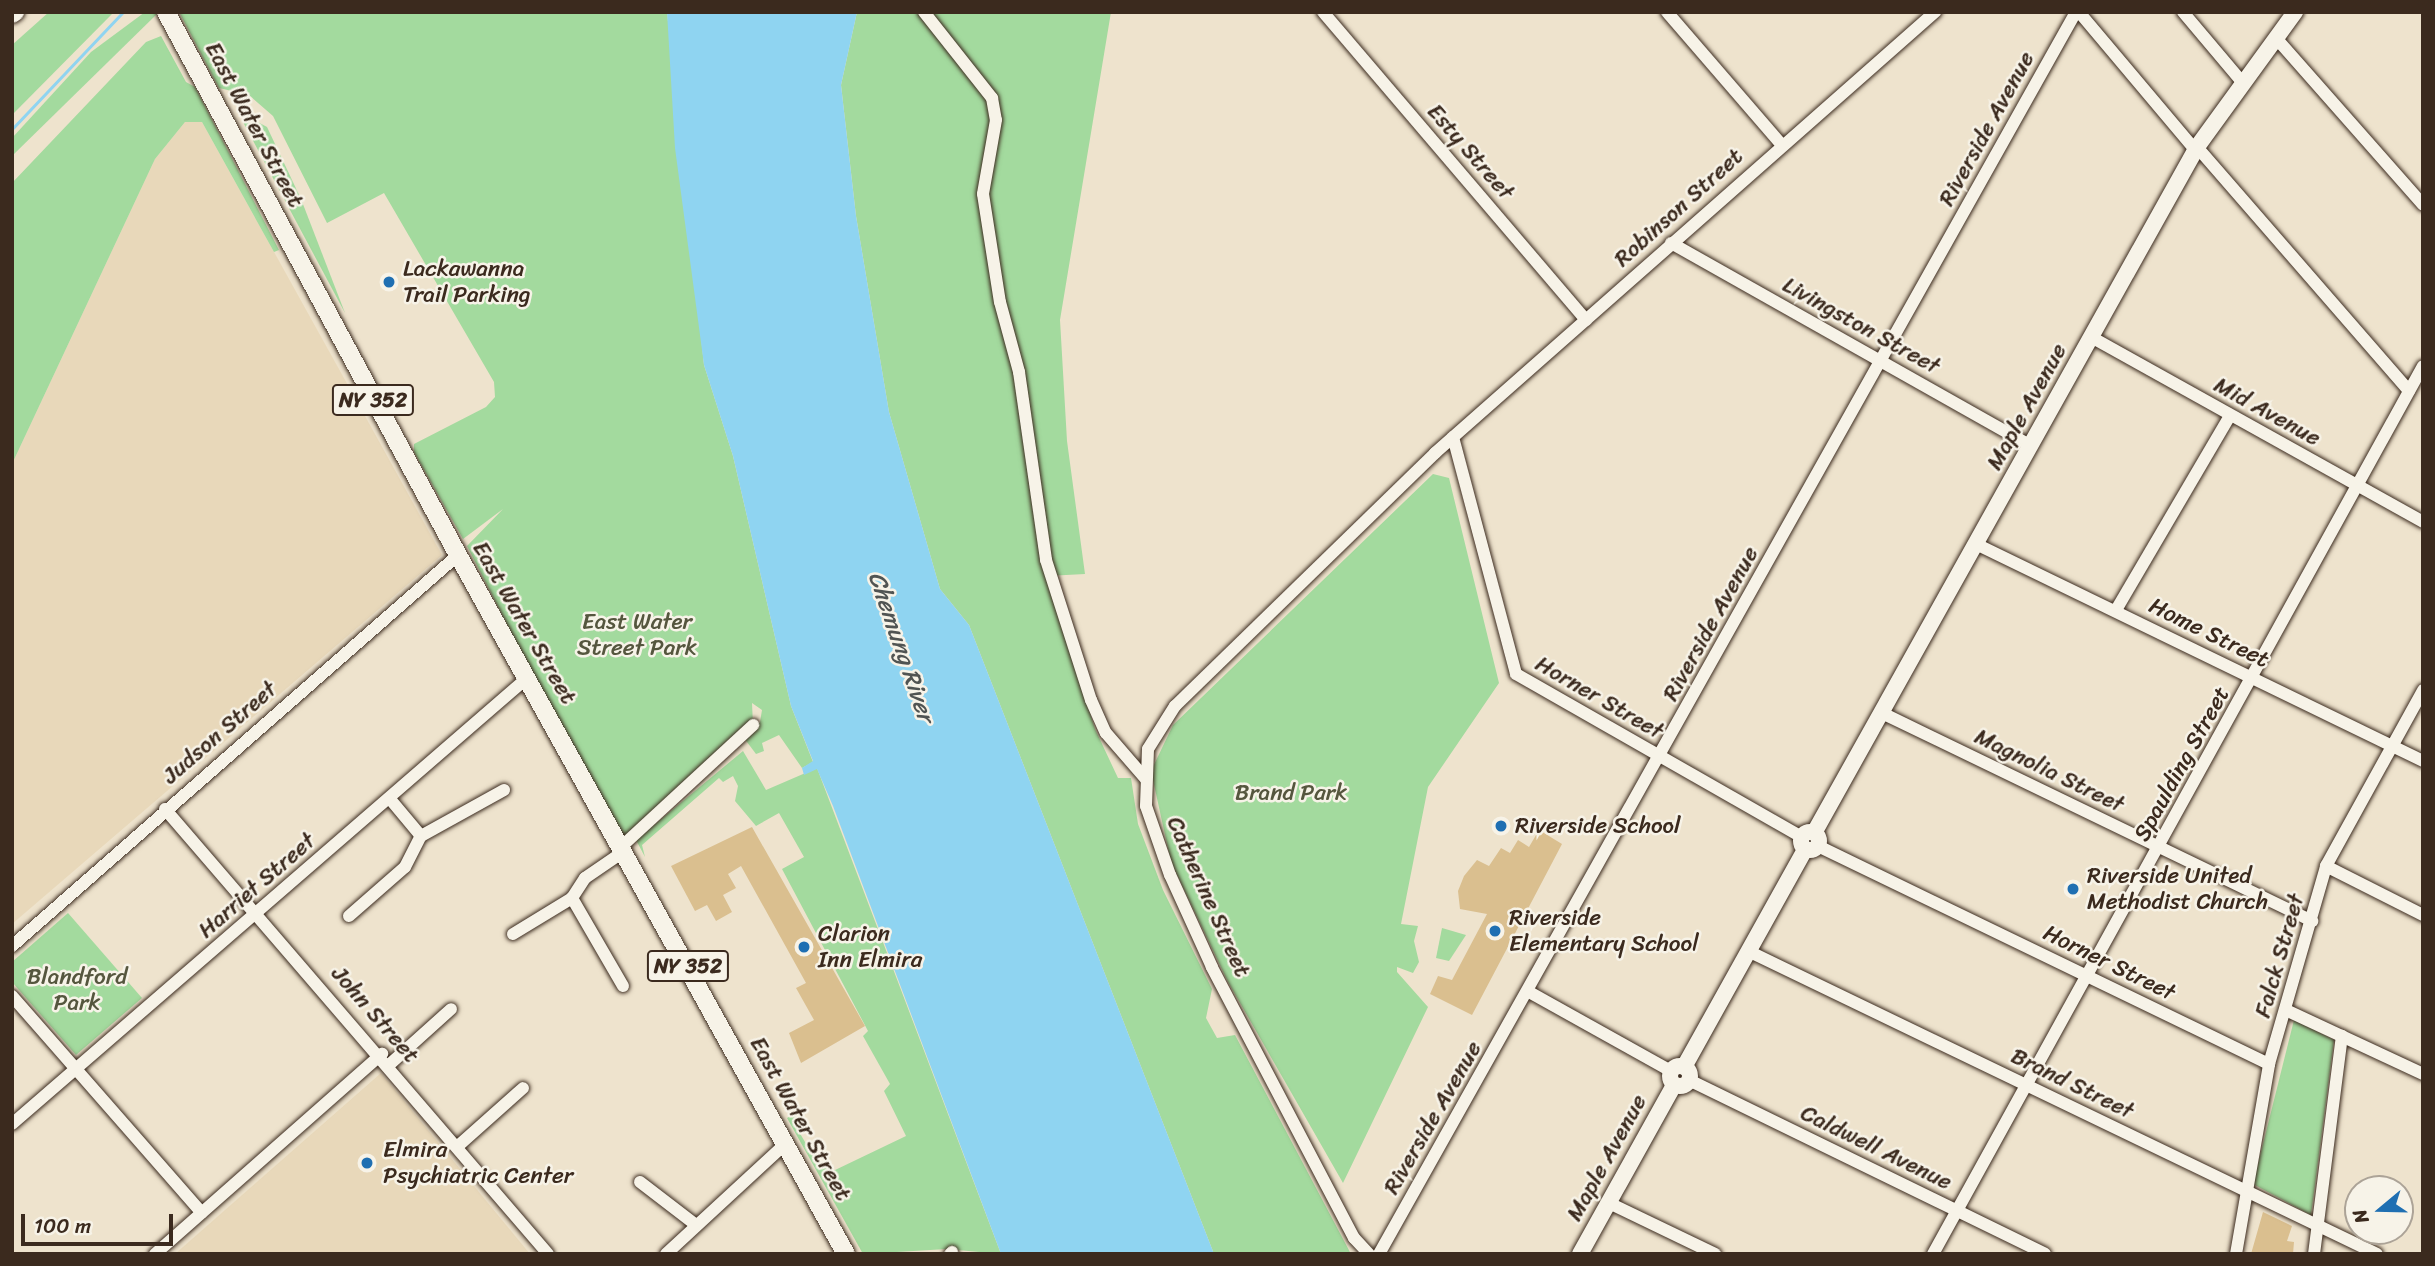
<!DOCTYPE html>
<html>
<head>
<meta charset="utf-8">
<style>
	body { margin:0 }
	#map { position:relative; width:2435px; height:1266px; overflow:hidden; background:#eee3cd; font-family:Sriracha,sans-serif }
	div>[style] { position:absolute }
	.built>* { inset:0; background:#e8d8ba }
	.green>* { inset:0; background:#a3da9e }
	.water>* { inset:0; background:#8fd4f1 }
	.stream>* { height:2.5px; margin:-1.25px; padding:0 1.25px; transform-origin:1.25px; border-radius:1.25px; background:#8fd4f1 }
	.building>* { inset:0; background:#dabf8f }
	.roads { filter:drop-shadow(0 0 2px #3b2a1e) drop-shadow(0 0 2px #3b2a1e) }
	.street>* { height:12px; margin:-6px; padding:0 6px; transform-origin:6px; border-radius:6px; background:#f7f3e8 }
	.secondary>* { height:16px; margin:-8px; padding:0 8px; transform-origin:8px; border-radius:8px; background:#f7f3e8 }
	.secondary>.ring { margin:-8px; padding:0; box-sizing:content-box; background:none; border:16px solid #f7f3e8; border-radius:50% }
	.primary>* { height:18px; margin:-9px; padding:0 9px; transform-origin:9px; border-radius:9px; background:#f7f3e8 }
	.dots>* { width:19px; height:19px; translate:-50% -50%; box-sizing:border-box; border:4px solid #f7f3e8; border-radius:50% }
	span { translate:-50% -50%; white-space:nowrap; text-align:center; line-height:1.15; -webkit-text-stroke:5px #f7f3e8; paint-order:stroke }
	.shield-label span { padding:2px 5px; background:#f7f3e8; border:2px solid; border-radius:5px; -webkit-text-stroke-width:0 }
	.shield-label { font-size:21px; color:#3b2a1e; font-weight:700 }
	.street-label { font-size:23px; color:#3b2a1e }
	.poi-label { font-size:23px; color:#3b2a1e }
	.left { translate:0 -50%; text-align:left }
	.park-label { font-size:23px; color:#55563e }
	.water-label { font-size:24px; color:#505453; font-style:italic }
	.frame { position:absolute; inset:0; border:14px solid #3b2a1e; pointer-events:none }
	.north { position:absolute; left:2344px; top:1175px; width:70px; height:70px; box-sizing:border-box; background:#f7f3e8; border:2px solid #aca397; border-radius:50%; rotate:251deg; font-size:19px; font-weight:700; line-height:28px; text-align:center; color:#3b2a1e }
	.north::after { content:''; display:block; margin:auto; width:24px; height:32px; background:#1f6fb2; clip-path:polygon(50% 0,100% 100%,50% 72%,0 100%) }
	.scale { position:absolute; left:21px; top:1214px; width:152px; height:32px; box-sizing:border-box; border:4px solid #3b2a1e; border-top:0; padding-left:9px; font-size:21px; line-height:24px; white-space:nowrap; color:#3b2a1e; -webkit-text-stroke:5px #f7f3e8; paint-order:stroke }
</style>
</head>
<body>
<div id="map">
	<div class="built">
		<div style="clip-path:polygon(185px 122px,202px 122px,442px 555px,12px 924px,12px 464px,155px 159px)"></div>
		<div style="clip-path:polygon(381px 1073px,530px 1254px,175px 1254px)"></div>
	</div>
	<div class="green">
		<div style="clip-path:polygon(49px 12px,114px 12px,12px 115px,12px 45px)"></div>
		<div style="clip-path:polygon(145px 12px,158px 13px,12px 156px,12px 138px,91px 52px)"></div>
		<div style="clip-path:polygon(179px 12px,667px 12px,704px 365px,733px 456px,791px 706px,813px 762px,802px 768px,779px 735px,762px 743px,764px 751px,756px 754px,744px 738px,760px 722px,762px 710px,752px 703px,753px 725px,621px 847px,467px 546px,503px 509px,463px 539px,414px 452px,414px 444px,486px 407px,495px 397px,494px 382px,384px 193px,327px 223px,273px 116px,249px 95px,219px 88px)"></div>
		<div style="clip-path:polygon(857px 12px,1111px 12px,1060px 320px,1067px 441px,1085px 574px,1047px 576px,1095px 729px,1118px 778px,1131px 778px,1138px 824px,1163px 890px,1212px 989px,1206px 1018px,1217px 1038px,1235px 1035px,1351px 1254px,1214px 1254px,969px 625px,940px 589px,889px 412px,856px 216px,841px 85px)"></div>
		<div style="clip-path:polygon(161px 36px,186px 82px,195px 87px,279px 250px,274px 252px,202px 122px,185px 122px,155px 159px,12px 464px,12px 183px,146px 42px)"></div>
		<div style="clip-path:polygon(256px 121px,267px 127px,301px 199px,345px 313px,243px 122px)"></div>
		<div style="clip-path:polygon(1433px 474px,1449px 478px,1499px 683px,1428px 787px,1401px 924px,1418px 926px,1414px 941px,1419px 962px,1413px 973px,1397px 967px,1397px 972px,1428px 1007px,1343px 1183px,1228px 982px,1171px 862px,1151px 771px,1173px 725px)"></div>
		<div style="clip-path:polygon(743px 751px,766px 790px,817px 768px,1001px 1254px,947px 1249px,863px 1254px,787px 1118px,796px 1113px,800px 1122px,795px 1125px,818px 1164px,833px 1171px,906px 1136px,884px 1091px,890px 1084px,863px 1036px,868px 1031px,782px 869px,804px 857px,779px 813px,756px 826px,735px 801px,738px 786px,733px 776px,723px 782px,719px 778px,642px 845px,645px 857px,636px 840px)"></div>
		<div style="clip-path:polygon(68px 913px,142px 998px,76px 1055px,12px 982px,12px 962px)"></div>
		<div style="clip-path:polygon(1442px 928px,1466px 935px,1449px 961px,1436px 958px)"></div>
		<div style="clip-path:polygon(2294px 1020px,2334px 1040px,2311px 1215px,2253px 1184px)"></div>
	</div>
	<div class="water">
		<div style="clip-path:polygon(667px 12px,857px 12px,841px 85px,856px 216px,889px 412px,940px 589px,969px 625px,1214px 1254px,1001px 1254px,833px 806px,817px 769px,804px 775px,802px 768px,813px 761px,791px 706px,733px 456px,704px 365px,675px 148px)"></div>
	</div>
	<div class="stream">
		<div style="left:12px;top:129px;width:161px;rotate:-46.5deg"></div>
	</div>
	<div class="building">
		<div style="clip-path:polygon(752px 827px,865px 1026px,801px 1063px,789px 1033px,814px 1020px,796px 988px,806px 983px,741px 866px,728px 874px,736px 888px,723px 895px,732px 912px,716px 921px,707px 905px,695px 911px,671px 866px)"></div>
		<div style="clip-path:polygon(1539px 830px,1562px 844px,1472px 1015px,1430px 994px,1438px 976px,1452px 980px,1487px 914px,1460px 909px,1458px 891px,1464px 876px,1477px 860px,1489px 866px,1501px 848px,1510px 853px,1518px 840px,1529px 847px)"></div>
		<div style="clip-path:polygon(2263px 1212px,2292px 1226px,2287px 1241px,2294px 1242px,2293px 1254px,2251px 1254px)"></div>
	</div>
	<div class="roads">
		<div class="street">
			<div style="left:924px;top:12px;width:110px;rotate:51.7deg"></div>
			<div style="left:992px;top:98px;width:22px;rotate:80deg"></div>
			<div style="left:996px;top:120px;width:75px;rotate:100deg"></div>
			<div style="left:983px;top:194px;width:109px;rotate:81.1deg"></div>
			<div style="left:1000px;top:302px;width:73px;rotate:74.8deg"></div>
			<div style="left:1019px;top:372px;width:190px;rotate:81.8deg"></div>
			<div style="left:1046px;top:560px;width:147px;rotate:72.2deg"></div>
			<div style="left:1091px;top:700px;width:36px;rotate:66deg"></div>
			<div style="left:1106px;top:733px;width:60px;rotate:49.1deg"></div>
			<div style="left:1323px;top:12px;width:405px;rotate:49.5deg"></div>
			<div style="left:1667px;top:12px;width:176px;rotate:49.2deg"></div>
			<div style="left:2079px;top:12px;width:182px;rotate:49.9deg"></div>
			<div style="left:2183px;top:12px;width:93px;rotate:49.8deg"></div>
			<div style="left:2276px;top:38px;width:222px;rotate:48.6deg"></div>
			<div style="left:2197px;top:147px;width:323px;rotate:49deg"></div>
			<div style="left:1671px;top:243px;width:413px;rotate:29.4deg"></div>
			<div style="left:2091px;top:337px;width:380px;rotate:29.1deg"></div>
			<div style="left:1453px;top:437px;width:245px;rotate:75.1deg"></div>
			<div style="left:1516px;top:674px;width:329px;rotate:29.7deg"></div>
			<div style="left:1976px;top:544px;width:497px;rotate:25.9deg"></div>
			<div style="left:2116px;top:610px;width:225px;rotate:-59.6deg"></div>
			<div style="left:1882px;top:713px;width:478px;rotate:25.8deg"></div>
			<div style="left:390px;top:799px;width:48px;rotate:50deg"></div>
			<div style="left:165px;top:809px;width:587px;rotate:49.28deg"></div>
			<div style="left:1818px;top:846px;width:501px;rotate:25.8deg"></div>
			<div style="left:621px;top:847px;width:180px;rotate:-42.7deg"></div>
			<div style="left:2326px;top:866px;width:109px;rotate:26.8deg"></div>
			<div style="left:349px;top:916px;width:74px;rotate:-41.2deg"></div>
			<div style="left:405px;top:867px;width:35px;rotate:-63deg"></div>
			<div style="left:421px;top:836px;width:95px;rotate:-29deg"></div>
			<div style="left:513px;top:934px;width:69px;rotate:-31.4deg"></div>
			<div style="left:12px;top:946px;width:593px;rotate:-41.24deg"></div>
			<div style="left:1748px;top:951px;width:698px;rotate:25.72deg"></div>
			<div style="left:623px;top:986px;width:102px;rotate:-120.1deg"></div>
			<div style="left:572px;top:898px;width:24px;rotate:-57deg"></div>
			<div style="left:585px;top:878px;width:46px;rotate:-34.4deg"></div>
			<div style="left:1529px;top:992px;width:162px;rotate:29.1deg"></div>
			<div style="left:12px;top:996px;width:288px;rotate:48.8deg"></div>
			<div style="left:2288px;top:1011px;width:149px;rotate:25deg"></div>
			<div style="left:390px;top:1064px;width:82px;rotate:-42deg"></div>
			<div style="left:1689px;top:1080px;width:396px;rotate:26deg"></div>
			<div style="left:12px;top:1124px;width:681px;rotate:-40.89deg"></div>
			<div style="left:458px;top:1146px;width:87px;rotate:-41.7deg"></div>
			<div style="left:640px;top:1182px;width:71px;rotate:37.5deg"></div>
			<div style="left:1609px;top:1203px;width:118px;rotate:25.7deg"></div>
			<div style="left:155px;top:1254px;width:303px;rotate:-41.4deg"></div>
			<div style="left:666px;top:1254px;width:162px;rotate:-42.7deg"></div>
			<div style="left:950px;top:1254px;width:3px;rotate:-45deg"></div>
			<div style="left:1369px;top:1254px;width:22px;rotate:-133deg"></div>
			<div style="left:1354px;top:1238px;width:306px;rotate:-117.7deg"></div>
			<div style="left:1212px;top:967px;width:101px;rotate:-114.5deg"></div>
			<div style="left:1170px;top:875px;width:73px;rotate:-109.2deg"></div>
			<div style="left:1146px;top:806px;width:57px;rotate:-88deg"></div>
			<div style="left:1148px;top:749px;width:51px;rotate:-57.9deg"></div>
			<div style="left:1175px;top:706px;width:363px;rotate:-44.2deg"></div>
			<div style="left:1435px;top:453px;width:667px;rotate:-41.41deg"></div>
			<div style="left:1379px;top:1254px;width:1424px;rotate:-60.7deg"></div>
			<div style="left:1933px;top:1254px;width:1014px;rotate:-61.11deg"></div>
			<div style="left:2236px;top:1254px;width:193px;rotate:-80.1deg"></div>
			<div style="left:2269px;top:1064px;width:206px;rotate:-73.9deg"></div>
			<div style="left:2326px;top:866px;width:201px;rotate:-61.1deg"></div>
			<div style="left:2314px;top:1254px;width:220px;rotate:-82.7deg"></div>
		</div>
		<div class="secondary">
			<div class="ring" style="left:1801px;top:832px;width:2px;height:2px"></div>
			<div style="left:1814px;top:833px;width:786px;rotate:-60.82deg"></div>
			<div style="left:2197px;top:147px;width:167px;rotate:-54deg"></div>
			<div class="ring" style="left:1670px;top:1066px;width:4px;height:4px"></div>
			<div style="left:1684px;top:1067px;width:248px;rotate:-60.9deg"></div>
			<div style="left:1580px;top:1254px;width:193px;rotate:-60.9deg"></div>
		</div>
		<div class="primary">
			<div style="left:166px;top:12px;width:617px;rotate:61.73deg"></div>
			<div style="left:458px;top:555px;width:799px;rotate:60.97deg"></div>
			<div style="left:12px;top:14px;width:4px;rotate:-34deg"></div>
		</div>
	</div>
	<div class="dots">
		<div style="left:389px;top:282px;background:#1f6fb2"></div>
		<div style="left:1501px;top:826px;background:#1f6fb2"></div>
		<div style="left:2073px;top:889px;background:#1f6fb2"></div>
		<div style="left:1495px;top:931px;background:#1f6fb2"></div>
		<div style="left:804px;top:947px;background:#1f6fb2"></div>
		<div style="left:367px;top:1163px;background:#1f6fb2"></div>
	</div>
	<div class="shield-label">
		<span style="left:373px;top:400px">NY 352</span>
		<span style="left:688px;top:966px">NY 352</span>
	</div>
	<div class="street-label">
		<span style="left:254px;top:125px;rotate:62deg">East Water Street</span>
		<span style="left:1987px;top:129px;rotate:-61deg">Riverside Avenue</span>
		<span style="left:1470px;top:152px;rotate:49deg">Esty Street</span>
		<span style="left:1679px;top:208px;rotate:-42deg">Robinson Street</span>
		<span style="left:1861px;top:326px;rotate:29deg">Livingston Street</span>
		<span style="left:2027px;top:407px;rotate:-61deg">Maple Avenue</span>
		<span style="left:2267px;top:412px;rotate:29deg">Mid Avenue</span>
		<span style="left:524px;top:623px;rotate:60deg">East Water Street</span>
		<span style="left:1711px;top:624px;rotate:-61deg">Riverside Avenue</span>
		<span style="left:2209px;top:633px;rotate:26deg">Home Street</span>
		<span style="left:1599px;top:698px;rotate:30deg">Horner Street</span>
		<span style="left:220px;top:733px;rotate:-41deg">Judson Street</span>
		<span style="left:2182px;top:764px;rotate:-61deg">Spaulding Street</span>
		<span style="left:2049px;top:771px;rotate:26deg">Magnolia Street</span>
		<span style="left:257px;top:886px;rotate:-41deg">Harriet Street</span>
		<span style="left:1208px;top:897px;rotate:66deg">Catherine Street</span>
		<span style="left:2280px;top:956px;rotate:-74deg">Falck Street</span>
		<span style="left:2109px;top:963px;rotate:26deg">Horner Street</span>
		<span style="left:375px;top:1015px;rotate:49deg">John Street</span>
		<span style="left:2072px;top:1084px;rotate:26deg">Brand Street</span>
		<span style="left:1433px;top:1118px;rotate:-60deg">Riverside Avenue</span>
		<span style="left:800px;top:1119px;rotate:61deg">East Water Street</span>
		<span style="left:1876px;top:1148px;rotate:26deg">Caldwell Avenue</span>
		<span style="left:1607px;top:1158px;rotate:-61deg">Maple Avenue</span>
	</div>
	<div class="poi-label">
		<span class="left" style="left:403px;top:282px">Lackawanna<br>Trail Parking</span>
		<span class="left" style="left:1515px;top:826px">Riverside School</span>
		<span class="left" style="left:2087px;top:889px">Riverside United<br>Methodist Church</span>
		<span class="left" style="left:1509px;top:931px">Riverside<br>Elementary School</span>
		<span class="left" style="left:818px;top:947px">Clarion<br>Inn Elmira</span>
		<span class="left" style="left:383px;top:1163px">Elmira<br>Psychiatric Center</span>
	</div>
	<div class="park-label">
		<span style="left:637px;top:635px">East Water<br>Street Park</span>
		<span style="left:1291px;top:793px">Brand Park</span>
		<span style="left:77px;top:990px">Blandford<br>Park</span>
	</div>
	<div class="water-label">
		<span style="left:901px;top:647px;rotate:71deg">Chemung River</span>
	</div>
	<div class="frame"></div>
	<div class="north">N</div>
	<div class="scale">100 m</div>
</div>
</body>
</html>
